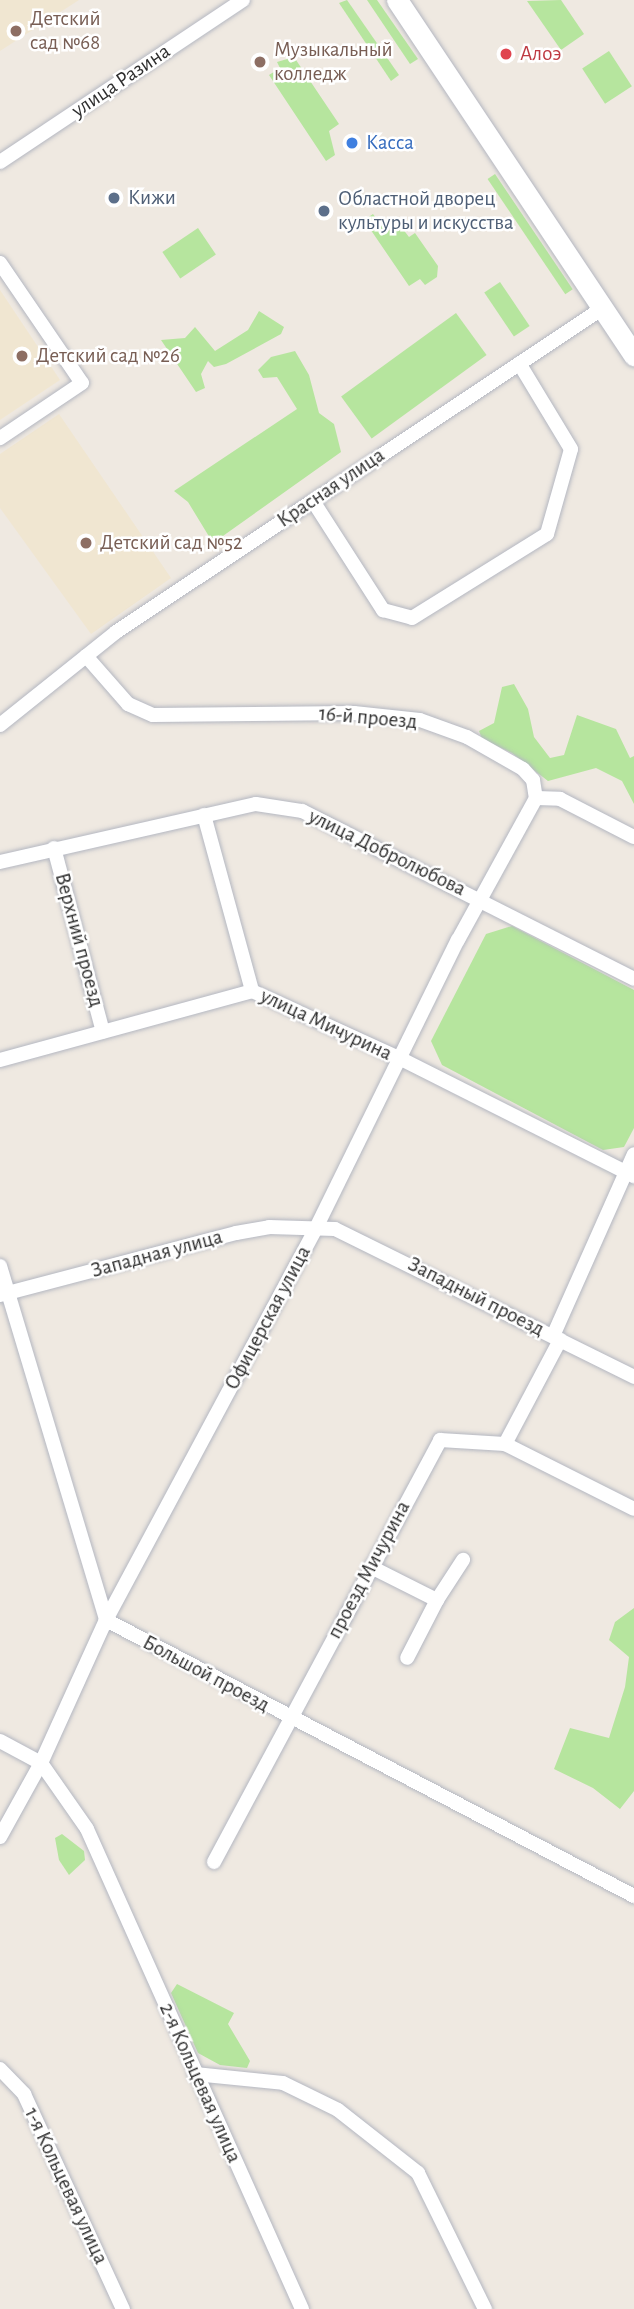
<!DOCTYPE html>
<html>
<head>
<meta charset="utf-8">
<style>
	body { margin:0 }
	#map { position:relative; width:634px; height:2309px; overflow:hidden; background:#efe9e1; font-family:"Alegreya Sans",sans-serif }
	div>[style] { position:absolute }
	.education>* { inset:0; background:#f0e6d1 }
	.green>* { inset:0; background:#b6e59e; transform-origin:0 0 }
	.roads { filter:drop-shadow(0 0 2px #b4b7c1) drop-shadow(0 0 2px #b4b7c1) }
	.street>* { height:14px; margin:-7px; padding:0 7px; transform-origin:7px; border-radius:7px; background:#fff }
	.secondary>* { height:21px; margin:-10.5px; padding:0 10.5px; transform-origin:10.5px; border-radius:10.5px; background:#fff }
	.dots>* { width:19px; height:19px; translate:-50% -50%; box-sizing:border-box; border:4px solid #fff; border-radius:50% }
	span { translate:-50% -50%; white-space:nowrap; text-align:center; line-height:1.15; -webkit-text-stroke:5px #fff; paint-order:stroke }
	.education-label { font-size:21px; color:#785e54 }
	.left { translate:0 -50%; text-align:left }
	.health-label { font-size:21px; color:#be3a42 }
	.street-label { font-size:21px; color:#2e2e2e }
	.shop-label { font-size:21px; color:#366cbe }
	.service-label { font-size:21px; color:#4e5e75 }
</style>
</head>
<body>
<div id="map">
	<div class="education">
		<div style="clip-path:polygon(0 0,79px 0,0 51px)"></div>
		<div style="clip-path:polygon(0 290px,60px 380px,0 420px)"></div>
		<div style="clip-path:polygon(59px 414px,171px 578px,91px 634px,0 508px,0 454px)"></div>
	</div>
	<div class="green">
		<div style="clip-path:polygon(347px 0,399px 75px,391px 81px,339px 3px)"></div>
		<div style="clip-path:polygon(367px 0,377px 0,418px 59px,410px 64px)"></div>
		<div style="clip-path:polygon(561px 0,584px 34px,561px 50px,527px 1px)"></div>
		<div style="left:609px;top:51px;width:42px;height:32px;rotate:57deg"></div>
		<div style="clip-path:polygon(294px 57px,339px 124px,329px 131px,335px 155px,326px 161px,269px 75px,280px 68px,277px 62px)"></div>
		<div style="left:495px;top:174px;width:139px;height:9px;rotate:56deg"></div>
		<div style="clip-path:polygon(373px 214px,386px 232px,399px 224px,409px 237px,415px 233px,438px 266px,437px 277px,425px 285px,420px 279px,409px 286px,364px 220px)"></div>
		<div style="left:198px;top:228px;width:32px;height:43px;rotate:56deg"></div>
		<div style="left:500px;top:282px;width:53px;height:19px;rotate:56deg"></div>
		<div style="clip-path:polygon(259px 311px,284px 327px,281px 334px,226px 364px,214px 367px,208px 361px,201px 374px,205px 388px,196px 392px,161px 340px,185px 338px,195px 327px,215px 351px,248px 330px)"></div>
		<div style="left:456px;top:313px;width:52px;height:142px;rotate:54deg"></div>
		<div style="clip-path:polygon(295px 351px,309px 375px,319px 413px,334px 424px,341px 452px,213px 543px,188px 502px,174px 491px,297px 409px,277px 377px,263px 378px,258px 370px,271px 357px)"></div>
		<div style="clip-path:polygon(514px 684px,528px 709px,534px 737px,550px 758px,564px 755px,577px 715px,616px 729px,630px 758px,634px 756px,634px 804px,622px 781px,596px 768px,548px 781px,512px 753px,482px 739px,479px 731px,494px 723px,502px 687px)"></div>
		<div style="clip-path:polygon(512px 926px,634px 990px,634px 1128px,624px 1147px,603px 1150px,442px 1065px,431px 1041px,486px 934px)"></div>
		<div style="clip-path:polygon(634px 1608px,634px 1791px,620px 1809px,593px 1788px,554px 1769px,570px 1728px,609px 1738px,625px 1687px,629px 1657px,609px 1640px,615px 1622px)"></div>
		<div style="clip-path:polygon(62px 1834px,84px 1851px,85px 1860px,69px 1875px,59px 1860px,55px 1838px)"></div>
		<div style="clip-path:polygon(177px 1984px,234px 2013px,228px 2024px,250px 2061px,247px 2068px,220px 2065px,198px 2053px,171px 1993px)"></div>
	</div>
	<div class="roads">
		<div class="street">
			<div style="left:0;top:162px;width:292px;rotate:-33.7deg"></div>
			<div style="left:0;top:263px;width:145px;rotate:55.7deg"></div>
			<div style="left:82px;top:383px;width:99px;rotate:146.1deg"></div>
			<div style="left:313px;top:501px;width:130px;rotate:57.3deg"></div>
			<div style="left:383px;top:610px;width:30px;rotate:15deg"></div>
			<div style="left:412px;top:618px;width:159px;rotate:-31.9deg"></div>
			<div style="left:547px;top:534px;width:88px;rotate:-74.2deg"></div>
			<div style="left:571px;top:449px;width:100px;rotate:-121.2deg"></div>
			<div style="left:86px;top:656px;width:64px;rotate:48.8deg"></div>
			<div style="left:128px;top:704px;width:27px;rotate:24deg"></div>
			<div style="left:153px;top:715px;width:201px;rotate:-0.6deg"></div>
			<div style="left:354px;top:713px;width:66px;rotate:6.1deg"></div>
			<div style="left:420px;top:720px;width:50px;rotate:19.9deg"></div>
			<div style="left:467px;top:737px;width:64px;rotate:29.7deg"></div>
			<div style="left:523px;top:769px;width:15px;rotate:48deg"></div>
			<div style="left:533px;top:780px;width:18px;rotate:81deg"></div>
			<div style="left:0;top:725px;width:149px;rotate:-38.7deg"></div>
			<div style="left:116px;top:632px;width:581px;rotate:-33.64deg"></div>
			<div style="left:536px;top:798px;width:24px;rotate:2deg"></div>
			<div style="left:560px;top:799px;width:83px;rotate:27.2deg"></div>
			<div style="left:204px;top:815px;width:182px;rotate:74.7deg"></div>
			<div style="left:54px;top:848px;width:190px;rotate:75.1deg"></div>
			<div style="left:0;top:862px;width:262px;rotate:-12.8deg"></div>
			<div style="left:256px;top:804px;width:47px;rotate:8.7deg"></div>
			<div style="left:302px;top:811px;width:372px;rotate:26.8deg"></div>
			<div style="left:0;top:1060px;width:261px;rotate:-15.3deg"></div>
			<div style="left:252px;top:991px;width:164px;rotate:24.5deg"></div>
			<div style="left:401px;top:1059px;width:261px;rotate:26.7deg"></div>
			<div style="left:0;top:1266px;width:370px;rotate:73.3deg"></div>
			<div style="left:106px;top:1620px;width:596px;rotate:27.6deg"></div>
			<div style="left:0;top:1295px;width:244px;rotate:-14.7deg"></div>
			<div style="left:236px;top:1233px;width:34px;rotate:-10deg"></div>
			<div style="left:269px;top:1227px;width:66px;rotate:1.7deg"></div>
			<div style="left:335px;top:1229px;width:334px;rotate:26.3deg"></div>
			<div style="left:553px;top:1336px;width:199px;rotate:-66deg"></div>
			<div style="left:505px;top:1444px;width:118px;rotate:-62.1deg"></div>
			<div style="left:371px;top:1567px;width:74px;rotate:26.6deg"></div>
			<div style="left:437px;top:1600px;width:65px;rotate:117.3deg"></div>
			<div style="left:437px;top:1600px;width:48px;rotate:-57deg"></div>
			<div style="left:0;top:1741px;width:47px;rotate:28.2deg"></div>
			<div style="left:41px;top:1763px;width:80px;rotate:55.1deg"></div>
			<div style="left:87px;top:1829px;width:526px;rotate:65.87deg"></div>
			<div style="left:0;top:1837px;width:85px;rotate:-61deg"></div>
			<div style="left:41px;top:1763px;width:157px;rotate:-65.6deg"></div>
			<div style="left:106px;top:1620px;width:445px;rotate:-61.8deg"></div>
			<div style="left:316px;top:1228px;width:321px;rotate:-63.8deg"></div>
			<div style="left:458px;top:940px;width:162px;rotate:-61.2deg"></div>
			<div style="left:214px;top:1862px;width:479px;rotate:-61.8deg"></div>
			<div style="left:440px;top:1440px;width:65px;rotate:3.5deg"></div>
			<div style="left:505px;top:1444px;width:144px;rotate:26.7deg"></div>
			<div style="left:0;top:2069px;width:35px;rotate:46deg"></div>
			<div style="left:24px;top:2094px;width:237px;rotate:65.3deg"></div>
			<div style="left:195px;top:2074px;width:88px;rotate:5.8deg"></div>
			<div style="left:283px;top:2083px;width:61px;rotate:26.1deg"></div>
			<div style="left:338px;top:2110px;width:102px;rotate:38.2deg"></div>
			<div style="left:418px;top:2173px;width:152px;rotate:63.8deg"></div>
		</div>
		<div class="secondary">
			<div style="left:397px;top:0;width:427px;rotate:56.3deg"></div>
		</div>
	</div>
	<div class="dots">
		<div style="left:16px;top:31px;background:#8d6e63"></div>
		<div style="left:506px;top:54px;background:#e0444e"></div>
		<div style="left:260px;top:62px;background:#8d6e63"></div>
		<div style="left:352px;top:143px;background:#3f7fe0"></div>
		<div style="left:114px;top:198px;background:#5c6f8a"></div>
		<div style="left:324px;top:211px;background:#5c6f8a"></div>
		<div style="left:22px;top:356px;background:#8d6e63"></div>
		<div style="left:86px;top:543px;background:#8d6e63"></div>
	</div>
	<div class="education-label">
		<span class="left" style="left:30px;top:31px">Детский<br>сад №68</span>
		<span class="left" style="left:274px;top:62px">Музыкальный<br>колледж</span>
		<span class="left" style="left:36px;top:356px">Детский сад №26</span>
		<span class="left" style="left:100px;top:543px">Детский сад №52</span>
	</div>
	<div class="health-label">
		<span class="left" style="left:520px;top:54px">Алоэ</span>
	</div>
	<div class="street-label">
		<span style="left:121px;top:81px;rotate:-34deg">улица Разина</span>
		<span style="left:331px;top:488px;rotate:-34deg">Красная улица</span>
		<span style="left:368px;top:718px;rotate:5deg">16-й проезд</span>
		<span style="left:387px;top:853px;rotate:26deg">улица Добролюбова</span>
		<span style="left:79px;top:940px;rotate:75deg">Верхний проезд</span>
		<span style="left:326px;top:1025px;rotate:25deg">улица Мичурина</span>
		<span style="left:157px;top:1254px;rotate:-15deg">Западная улица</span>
		<span style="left:476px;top:1297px;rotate:27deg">Западный проезд</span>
		<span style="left:268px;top:1318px;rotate:-62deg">Офицерская улица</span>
		<span style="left:369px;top:1570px;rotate:-62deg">проезд Мичурина</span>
		<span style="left:206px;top:1674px;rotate:28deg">Большой проезд</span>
		<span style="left:200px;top:2083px;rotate:66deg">2-я Кольцевая улица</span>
		<span style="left:66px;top:2186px;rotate:65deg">1-я Кольцевая улица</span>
	</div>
	<div class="shop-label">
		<span class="left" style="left:366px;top:143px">Касса</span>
	</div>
	<div class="service-label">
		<span class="left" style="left:128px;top:198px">Кижи</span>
		<span class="left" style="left:338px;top:211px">Областной дворец<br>культуры и искусства</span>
	</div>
</div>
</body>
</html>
